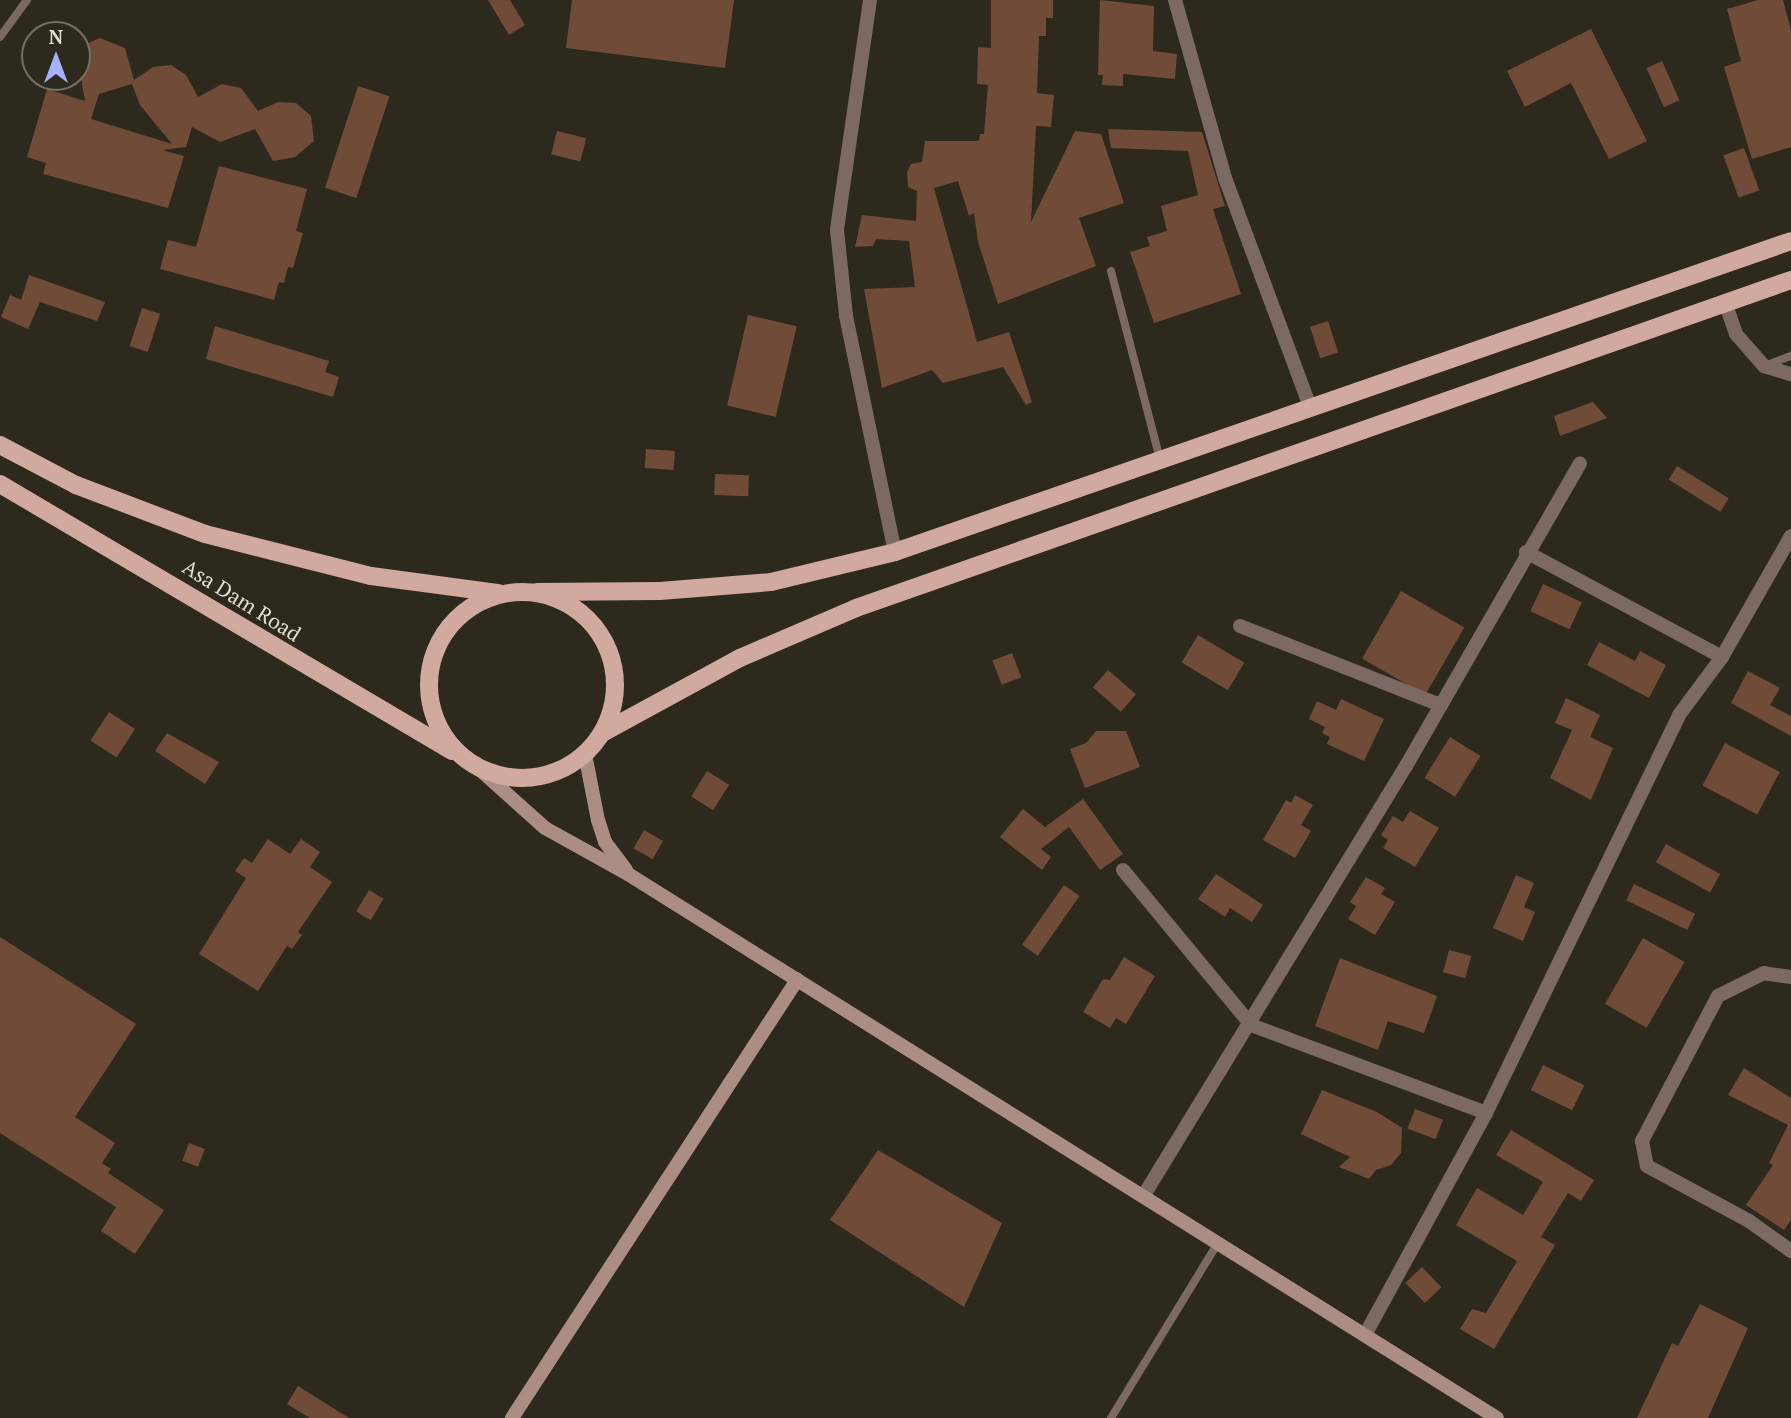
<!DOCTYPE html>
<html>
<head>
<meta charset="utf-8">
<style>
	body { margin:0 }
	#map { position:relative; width:1791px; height:1418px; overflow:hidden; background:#2d291c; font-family:"PT Serif",serif }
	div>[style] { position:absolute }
	.building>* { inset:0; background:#704c38; transform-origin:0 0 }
	.lane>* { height:8px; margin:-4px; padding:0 4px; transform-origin:4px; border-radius:4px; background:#7d6964 }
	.street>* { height:14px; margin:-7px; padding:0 7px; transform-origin:7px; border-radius:7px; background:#7d6964 }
	.secondary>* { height:14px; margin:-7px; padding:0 7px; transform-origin:7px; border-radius:7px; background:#ac8d84 }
	.primary>* { height:18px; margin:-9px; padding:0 9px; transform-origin:9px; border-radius:9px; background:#d1a99e }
	.primary>.ring { margin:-9px; padding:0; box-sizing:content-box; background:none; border:18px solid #d1a99e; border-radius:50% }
	span { translate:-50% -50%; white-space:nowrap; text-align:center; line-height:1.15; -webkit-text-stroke:7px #2d291c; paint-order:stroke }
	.street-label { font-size:21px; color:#dfddd5 }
	.north { position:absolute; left:21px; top:21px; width:70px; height:70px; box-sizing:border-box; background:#2d291c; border:2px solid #747166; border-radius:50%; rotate:0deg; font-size:19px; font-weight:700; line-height:28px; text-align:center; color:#dfddd5 }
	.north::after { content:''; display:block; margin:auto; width:24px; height:32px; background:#a5b1fc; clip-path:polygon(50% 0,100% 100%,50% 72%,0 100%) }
</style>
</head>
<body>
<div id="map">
	<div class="building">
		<div style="clip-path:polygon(488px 0,510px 0,525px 25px,509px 35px)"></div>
		<div style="clip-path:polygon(572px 0,734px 0,725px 68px,566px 48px)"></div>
		<div style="clip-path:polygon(991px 0,1053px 0,1053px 18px,1046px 18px,1046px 36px,1039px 36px,1037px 93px,1054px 95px,1051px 127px,1036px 126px,1031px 222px,1075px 131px,1101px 134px,1124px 203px,1079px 218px,1096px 266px,998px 304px,978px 242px,974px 213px,969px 216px,958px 181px,934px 188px,977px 342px,1009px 332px,1032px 402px,1026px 405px,1003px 367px,943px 383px,932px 370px,882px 388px,864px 289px,915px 287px,909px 241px,876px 239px,873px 246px,855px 247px,862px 215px,916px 221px,917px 191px,908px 187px,907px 172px,911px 164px,922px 162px,925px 141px,979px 141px,980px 134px,984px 134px,988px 85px,977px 84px,978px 47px,991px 48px)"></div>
		<div style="clip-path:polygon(1100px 0,1154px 6px,1153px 51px,1177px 54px,1175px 79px,1123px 74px,1123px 86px,1102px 85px,1103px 75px,1098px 75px)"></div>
		<div style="clip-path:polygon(1758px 0,1783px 0,1791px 30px,1791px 147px,1752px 159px,1724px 67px,1741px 61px,1727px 9px)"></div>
		<div style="clip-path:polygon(1591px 29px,1647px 141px,1609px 159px,1571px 83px,1525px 107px,1507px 71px)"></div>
		<div style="clip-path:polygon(evenodd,100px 38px,125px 48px,134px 80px,153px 67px,171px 65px,186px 75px,198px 97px,222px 84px,241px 88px,258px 111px,278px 102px,296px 103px,311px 116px,314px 141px,295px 157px,273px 161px,255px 129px,220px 142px,192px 127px,186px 147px,162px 150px,184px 156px,168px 208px,43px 174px,46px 163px,27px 157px,47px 89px,85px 101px,77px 56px,84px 45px,100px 38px,132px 84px,140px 105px,172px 144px,91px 119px,99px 94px,132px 84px)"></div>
		<div style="left:1662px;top:61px;width:43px;height:17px;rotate:66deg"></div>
		<div style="left:358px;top:86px;width:33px;height:107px;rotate:18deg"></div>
		<div style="clip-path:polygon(1108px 129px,1202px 132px,1225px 206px,1213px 209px,1241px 294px,1154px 323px,1130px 252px,1150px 246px,1147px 237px,1167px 231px,1161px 206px,1198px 195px,1188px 151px,1111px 148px)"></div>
		<div style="left:557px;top:131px;width:30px;height:24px;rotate:14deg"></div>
		<div style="left:1744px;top:148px;width:45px;height:22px;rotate:70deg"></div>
		<div style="clip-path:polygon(219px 166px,307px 189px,296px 231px,303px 233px,293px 268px,288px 267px,284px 283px,279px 282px,274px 300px,160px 269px,168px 240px,196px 247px)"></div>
		<div style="clip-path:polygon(29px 275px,105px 302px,97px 321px,40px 302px,28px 329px,1px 317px,10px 295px,21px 300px)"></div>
		<div style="left:142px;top:308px;width:19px;height:40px;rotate:18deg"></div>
		<div style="left:748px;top:315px;width:50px;height:93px;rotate:13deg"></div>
		<div style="left:1328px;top:321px;width:33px;height:19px;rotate:72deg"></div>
		<div style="clip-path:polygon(215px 326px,329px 361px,325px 372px,339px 377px,333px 397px,206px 359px)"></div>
		<div style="clip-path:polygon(1593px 402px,1607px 418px,1560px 436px,1554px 416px)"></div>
		<div style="left:646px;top:449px;width:29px;height:19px;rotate:4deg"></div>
		<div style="left:1677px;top:466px;width:61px;height:16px;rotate:32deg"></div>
		<div style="left:715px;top:474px;width:34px;height:21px;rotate:2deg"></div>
		<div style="left:1543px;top:584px;width:43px;height:30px;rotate:25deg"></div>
		<div style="left:1401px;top:591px;width:73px;height:78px;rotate:30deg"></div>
		<div style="left:1198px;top:635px;width:54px;height:32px;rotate:31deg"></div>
		<div style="clip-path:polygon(1599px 642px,1635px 661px,1640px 651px,1666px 665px,1649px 698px,1587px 665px)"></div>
		<div style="left:1012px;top:653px;width:26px;height:21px;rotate:69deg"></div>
		<div style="left:1108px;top:670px;width:37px;height:23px;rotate:41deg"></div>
		<div style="clip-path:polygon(1748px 671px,1780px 688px,1770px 705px,1791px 716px,1791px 736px,1731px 703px)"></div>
		<div style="clip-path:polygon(1566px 698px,1600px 715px,1590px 737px,1613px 748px,1591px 800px,1550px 778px,1572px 730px,1555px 723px)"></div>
		<div style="clip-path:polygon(1341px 699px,1384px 719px,1364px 761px,1327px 744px,1330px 737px,1322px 733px,1325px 727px,1309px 719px,1317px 701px,1336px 710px)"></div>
		<div style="left:109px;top:712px;width:31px;height:34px;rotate:33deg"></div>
		<div style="clip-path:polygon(1096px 731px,1126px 731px,1140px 767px,1085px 788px,1070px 749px,1086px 743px)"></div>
		<div style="clip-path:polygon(167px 733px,219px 762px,205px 784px,155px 751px)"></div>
		<div style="left:1450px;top:737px;width:36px;height:48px;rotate:32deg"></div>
		<div style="left:1725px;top:743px;width:62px;height:48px;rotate:28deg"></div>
		<div style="left:707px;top:771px;width:26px;height:30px;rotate:32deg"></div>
		<div style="clip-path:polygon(1295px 795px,1313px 805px,1301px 825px,1311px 831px,1295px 858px,1263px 840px,1286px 800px,1291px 803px)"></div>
		<div style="clip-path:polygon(1083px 799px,1123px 854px,1100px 870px,1069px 827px,1041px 849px,1051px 857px,1042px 870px,1000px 837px,1023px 809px,1045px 827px)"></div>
		<div style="clip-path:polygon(1410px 811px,1439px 828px,1415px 867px,1383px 848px,1388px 840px,1381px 835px,1393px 816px,1403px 822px)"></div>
		<div style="left:644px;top:830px;width:22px;height:21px;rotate:30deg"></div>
		<div style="clip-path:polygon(268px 839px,290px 854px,301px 839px,320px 852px,310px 867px,332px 882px,298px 932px,302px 935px,292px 949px,287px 946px,258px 991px,199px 954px,246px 878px,235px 871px,244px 858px,252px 863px)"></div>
		<div style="left:1666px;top:844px;width:62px;height:21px;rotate:29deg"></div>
		<div style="clip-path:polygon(1216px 874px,1263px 905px,1252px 922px,1230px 908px,1225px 917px,1198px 899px)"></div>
		<div style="clip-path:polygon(1516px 875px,1534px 883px,1524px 907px,1535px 912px,1523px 941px,1493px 928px)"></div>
		<div style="clip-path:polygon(1366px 877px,1385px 888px,1381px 894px,1395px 902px,1375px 935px,1348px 919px,1356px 906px,1350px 902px)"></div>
		<div style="left:1634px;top:884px;width:68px;height:18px;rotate:26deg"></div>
		<div style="left:1064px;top:885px;width:19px;height:73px;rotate:35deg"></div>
		<div style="left:369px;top:890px;width:17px;height:25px;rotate:31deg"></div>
		<div style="clip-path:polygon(0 937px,136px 1024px,75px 1117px,115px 1143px,102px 1163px,111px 1169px,108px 1173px,164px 1210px,135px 1254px,101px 1231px,116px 1207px,0 1133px)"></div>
		<div style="left:1643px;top:938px;width:48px;height:76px;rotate:30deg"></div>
		<div style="left:1449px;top:950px;width:23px;height:23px;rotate:15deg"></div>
		<div style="clip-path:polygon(1124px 957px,1155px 976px,1126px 1024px,1116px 1018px,1110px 1028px,1083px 1012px,1103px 979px,1110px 980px)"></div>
		<div style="clip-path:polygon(1340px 958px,1437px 996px,1424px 1033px,1388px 1021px,1378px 1050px,1315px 1026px)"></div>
		<div style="left:1543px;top:1065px;width:46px;height:28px;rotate:26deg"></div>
		<div style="clip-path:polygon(1744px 1068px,1791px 1098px,1791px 1220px,1784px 1230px,1746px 1205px,1773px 1165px,1769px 1163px,1788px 1125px,1728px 1095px)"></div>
		<div style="clip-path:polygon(1322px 1090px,1377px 1112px,1402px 1128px,1401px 1153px,1391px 1165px,1376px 1170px,1369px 1179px,1339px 1167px,1350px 1157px,1301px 1134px)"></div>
		<div style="left:1415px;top:1109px;width:30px;height:21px;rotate:21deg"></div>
		<div style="clip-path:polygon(1511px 1130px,1594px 1180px,1581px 1201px,1568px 1193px,1541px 1237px,1555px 1245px,1494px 1349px,1460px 1329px,1472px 1309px,1486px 1313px,1517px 1261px,1456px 1225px,1477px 1188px,1523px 1215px,1543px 1182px,1496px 1155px)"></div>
		<div style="left:189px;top:1143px;width:17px;height:19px;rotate:21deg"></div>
		<div style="clip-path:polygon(878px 1150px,1002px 1223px,964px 1307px,830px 1220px)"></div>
		<div style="left:1422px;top:1267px;width:28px;height:23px;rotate:46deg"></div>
		<div style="clip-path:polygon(1700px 1304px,1748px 1328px,1708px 1418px,1637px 1418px,1672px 1343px,1678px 1346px)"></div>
		<div style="clip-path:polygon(298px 1386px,349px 1418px,310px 1418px,287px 1404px)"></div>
	</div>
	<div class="lane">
		<div style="left:0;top:37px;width:46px;rotate:-53.9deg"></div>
		<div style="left:1111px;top:271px;width:194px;rotate:75.4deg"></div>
		<div style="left:1767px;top:365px;width:26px;rotate:-21deg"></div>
		<div style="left:1111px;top:1418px;width:202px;rotate:-58.6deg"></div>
	</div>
	<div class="street">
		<div style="left:870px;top:0;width:232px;rotate:98.2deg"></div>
		<div style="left:837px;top:230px;width:86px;rotate:84deg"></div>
		<div style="left:846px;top:316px;width:241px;rotate:78.3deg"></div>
		<div style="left:1175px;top:0;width:185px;rotate:74.3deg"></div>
		<div style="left:1225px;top:178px;width:246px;rotate:69.6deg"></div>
		<div style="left:1725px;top:302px;width:34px;rotate:71deg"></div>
		<div style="left:1736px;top:334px;width:43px;rotate:48.8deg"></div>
		<div style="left:1764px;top:366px;width:28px;rotate:17deg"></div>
		<div style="left:1526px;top:552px;width:222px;rotate:28.2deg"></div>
		<div style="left:1240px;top:626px;width:216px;rotate:21.5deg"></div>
		<div style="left:1123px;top:870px;width:201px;rotate:50.4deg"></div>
		<div style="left:1251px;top:1025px;width:251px;rotate:20.5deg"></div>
		<div style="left:1791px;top:977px;width:27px;rotate:-172deg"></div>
		<div style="left:1764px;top:973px;width:51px;rotate:153.4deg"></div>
		<div style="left:1718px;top:996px;width:164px;rotate:117.7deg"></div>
		<div style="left:1642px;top:1141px;width:25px;rotate:79deg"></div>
		<div style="left:1647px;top:1166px;width:116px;rotate:28.3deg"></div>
		<div style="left:1749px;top:1221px;width:52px;rotate:35.5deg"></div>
		<div style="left:1144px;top:1195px;width:503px;rotate:-58.59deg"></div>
		<div style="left:1406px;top:766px;width:349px;rotate:-60.1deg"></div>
		<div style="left:1365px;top:1335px;width:253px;rotate:-61.4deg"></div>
		<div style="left:1486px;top:1113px;width:442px;rotate:-64.1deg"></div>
		<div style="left:1679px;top:715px;width:72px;rotate:-53.4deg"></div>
		<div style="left:1722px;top:657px;width:139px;rotate:-60.3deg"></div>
	</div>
	<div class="secondary">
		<div style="left:585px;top:754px;width:67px;rotate:78.9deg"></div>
		<div style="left:598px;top:820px;width:23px;rotate:72deg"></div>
		<div style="left:605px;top:842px;width:35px;rotate:53deg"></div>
		<div style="left:477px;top:767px;width:91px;rotate:41.9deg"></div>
		<div style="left:545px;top:828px;width:95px;rotate:29deg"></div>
		<div style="left:628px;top:874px;width:1025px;rotate:32.05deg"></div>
		<div style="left:512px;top:1418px;width:523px;rotate:-56.95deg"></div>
	</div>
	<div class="primary">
		<div style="left:0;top:445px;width:86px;rotate:27.8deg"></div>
		<div style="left:76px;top:485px;width:138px;rotate:20.8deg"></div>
		<div style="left:205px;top:534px;width:171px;rotate:14.2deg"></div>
		<div style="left:371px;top:576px;width:129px;rotate:7.6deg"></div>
		<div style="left:0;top:484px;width:525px;rotate:30.57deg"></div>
		<div class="ring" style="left:429px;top:592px;width:168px;height:168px"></div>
		<div style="left:537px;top:592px;width:123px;rotate:-0.5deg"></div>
		<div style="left:660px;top:591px;width:111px;rotate:-4.6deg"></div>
		<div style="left:771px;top:582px;width:128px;rotate:-13.6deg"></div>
		<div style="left:895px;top:552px;width:948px;rotate:-19.14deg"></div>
		<div style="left:604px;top:732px;width:155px;rotate:-28.6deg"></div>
		<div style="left:740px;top:658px;width:126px;rotate:-23.3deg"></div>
		<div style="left:856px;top:608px;width:991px;rotate:-19.33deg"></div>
	</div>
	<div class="street-label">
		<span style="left:242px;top:600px;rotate:32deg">Asa Dam Road</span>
	</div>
	<div class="north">N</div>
</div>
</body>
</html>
